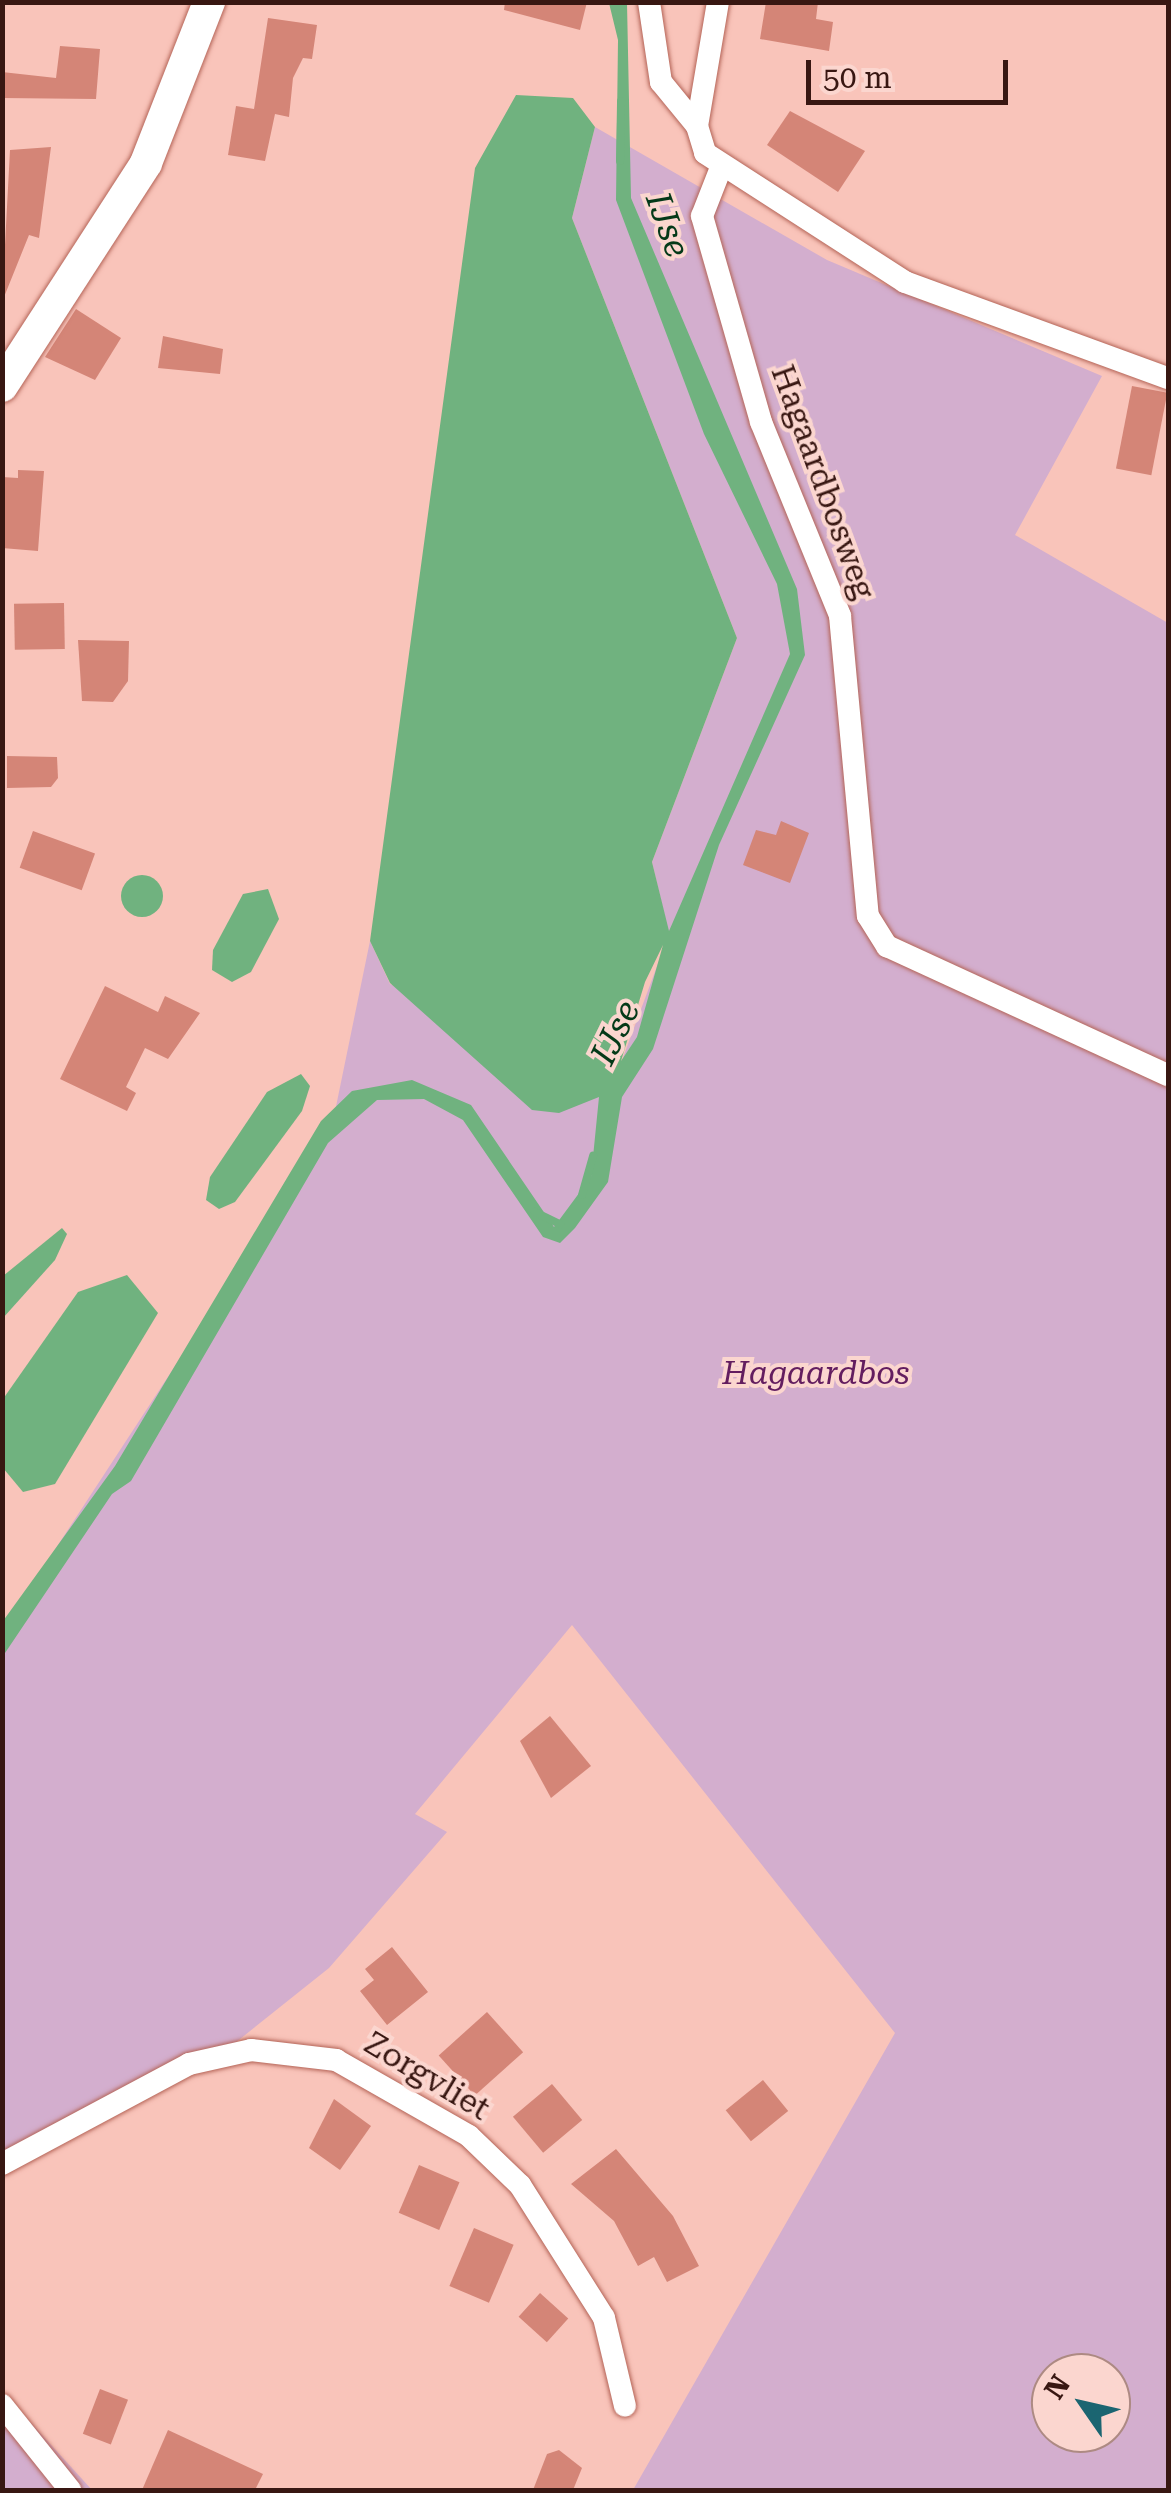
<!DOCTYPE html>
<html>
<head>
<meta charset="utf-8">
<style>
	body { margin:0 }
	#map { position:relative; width:1171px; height:2493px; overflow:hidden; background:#f9c4ba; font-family:"Roboto Serif",serif }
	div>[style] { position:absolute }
	.green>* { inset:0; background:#d3aece }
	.water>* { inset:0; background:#70b27f }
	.round { border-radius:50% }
	.stream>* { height:8px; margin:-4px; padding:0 4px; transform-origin:4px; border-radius:4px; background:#70b27f }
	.building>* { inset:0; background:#d48577; transform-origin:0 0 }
	.roads { filter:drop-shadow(0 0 2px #b46457) drop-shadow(0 0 2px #b46457) }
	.minor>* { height:22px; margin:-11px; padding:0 11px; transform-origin:11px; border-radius:11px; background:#fff }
	.secondary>* { height:32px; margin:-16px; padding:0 16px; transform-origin:16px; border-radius:16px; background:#fff }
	span { translate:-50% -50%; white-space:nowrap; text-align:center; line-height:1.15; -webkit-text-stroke:8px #fbd6cf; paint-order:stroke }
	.street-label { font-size:32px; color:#381712 }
	.park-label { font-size:32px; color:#631d5f; font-style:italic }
	.water-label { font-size:35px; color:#043918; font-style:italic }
	.frame { position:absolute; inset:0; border:5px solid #381712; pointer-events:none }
	.north { position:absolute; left:1031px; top:2353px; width:100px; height:100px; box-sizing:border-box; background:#fbd6cf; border:2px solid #ad8a83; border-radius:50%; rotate:304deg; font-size:28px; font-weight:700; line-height:40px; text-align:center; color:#381712 }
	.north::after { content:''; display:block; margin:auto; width:35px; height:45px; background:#1b6571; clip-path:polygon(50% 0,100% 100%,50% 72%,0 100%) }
	.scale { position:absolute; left:806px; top:60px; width:202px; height:45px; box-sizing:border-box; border:5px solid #381712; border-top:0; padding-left:12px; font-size:30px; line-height:35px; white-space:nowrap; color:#381712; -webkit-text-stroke:8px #fbd6cf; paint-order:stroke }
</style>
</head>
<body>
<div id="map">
	<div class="green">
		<div style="clip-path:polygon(evenodd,595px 127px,827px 260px,1102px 376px,1015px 535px,1168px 623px,1168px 2490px,633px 2490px,895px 2033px,572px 1625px,415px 1814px,447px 1832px,329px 1968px,235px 2043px,3px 2175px,3px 1629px,332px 1126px,370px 941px,390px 984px,615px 1079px,669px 934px,652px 862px,737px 638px,572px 218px,595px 127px,1051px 2373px,1111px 2373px,1111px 2433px,1051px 2433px,1051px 2373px)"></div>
		<div style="clip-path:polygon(3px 2392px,92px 2490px,3px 2490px)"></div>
	</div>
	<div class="water">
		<div style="clip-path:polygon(evenodd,609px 3px,627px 3px,631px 198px,797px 589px,805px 655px,719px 845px,653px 1049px,622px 1097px,608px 1182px,575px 1228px,560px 1243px,543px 1237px,463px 1120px,424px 1099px,377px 1100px,328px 1143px,131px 1481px,112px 1494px,3px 1656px,3px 1621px,115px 1466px,321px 1121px,352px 1091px,412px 1080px,471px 1105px,554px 1227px,591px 1177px,599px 1097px,559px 1113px,532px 1110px,390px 983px,370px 941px,475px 168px,516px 95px,573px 98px,595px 127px,572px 218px,737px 638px,652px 862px,669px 931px,790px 654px,777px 584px,704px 434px,616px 200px,618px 40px,609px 3px,663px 945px,637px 1037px,621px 1061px,645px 982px,663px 945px)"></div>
		<div class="round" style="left:121px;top:875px;width:42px;height:42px"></div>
		<div style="clip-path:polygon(268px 889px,279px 919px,251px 972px,232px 982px,212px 970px,213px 950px,243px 894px)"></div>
		<div style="clip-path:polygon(301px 1074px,310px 1086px,302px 1111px,235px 1202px,219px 1209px,206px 1200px,210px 1177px,267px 1092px)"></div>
		<div style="clip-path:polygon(62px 1228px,67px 1234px,55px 1260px,3px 1318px,3px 1276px)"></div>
		<div style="clip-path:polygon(127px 1275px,158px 1313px,55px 1484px,23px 1492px,3px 1468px,3px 1399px,78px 1292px)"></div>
	</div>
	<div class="stream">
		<div style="left:620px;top:161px;width:60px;rotate:-89deg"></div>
		<div style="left:582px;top:1195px;width:41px;rotate:-74.2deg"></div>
		<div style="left:535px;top:1212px;width:28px;rotate:26deg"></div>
	</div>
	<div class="building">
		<div style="clip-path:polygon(505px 2px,587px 2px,580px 30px,504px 10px)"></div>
		<div style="clip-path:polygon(766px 2px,818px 2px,816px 19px,833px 22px,829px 51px,760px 39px)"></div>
		<div style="clip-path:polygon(268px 18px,317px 25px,312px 59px,303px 58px,293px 78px,289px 117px,275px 114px,265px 161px,228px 155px,236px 106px,254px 109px)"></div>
		<div style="clip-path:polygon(60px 46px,100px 49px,96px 99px,2px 98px,2px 72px,56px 78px)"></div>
		<div style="clip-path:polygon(790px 111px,865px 151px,838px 192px,767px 145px)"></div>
		<div style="clip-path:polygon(51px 147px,39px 238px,29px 235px,2px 302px,10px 150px)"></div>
		<div style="clip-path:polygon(76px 309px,121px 338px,95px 380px,45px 357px)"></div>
		<div style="clip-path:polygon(163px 336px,223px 349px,220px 374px,158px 368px)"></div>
		<div style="left:1132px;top:386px;width:36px;height:84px;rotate:11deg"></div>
		<div style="clip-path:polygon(18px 470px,44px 471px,38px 551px,2px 548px,2px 477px,18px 478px)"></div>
		<div style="left:64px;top:603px;width:46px;height:50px;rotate:89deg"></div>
		<div style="clip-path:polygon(78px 640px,129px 641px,128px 681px,113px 702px,82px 701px)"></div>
		<div style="clip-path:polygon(7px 756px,57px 757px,58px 778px,51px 787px,7px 788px)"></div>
		<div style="clip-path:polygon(781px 821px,809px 833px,790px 883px,743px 865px,756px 830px,776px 835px)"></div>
		<div style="left:33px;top:831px;width:66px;height:39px;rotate:20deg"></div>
		<div style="clip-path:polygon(105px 986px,158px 1012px,165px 996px,200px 1013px,168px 1059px,145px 1048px,126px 1087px,136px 1093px,127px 1111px,60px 1079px)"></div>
		<div style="clip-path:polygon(550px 1716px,591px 1766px,551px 1798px,520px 1741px)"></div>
		<div style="clip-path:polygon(392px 1947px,428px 1992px,387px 2025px,360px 1991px,374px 1980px,365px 1969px)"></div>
		<div style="left:487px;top:2012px;width:54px;height:65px;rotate:48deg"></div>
		<div style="left:763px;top:2080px;width:40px;height:48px;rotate:51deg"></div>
		<div style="left:552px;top:2084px;width:47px;height:51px;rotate:50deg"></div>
		<div style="clip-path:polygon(334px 2099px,371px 2126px,340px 2170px,309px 2148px)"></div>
		<div style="clip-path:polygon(616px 2149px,673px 2216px,699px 2266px,667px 2282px,654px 2257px,638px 2266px,614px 2221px,571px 2184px)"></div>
		<div style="left:419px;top:2165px;width:44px;height:52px;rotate:23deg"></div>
		<div style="left:474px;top:2228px;width:43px;height:63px;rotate:23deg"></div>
		<div style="left:540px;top:2293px;width:38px;height:32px;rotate:42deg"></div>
		<div style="left:100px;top:2389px;width:30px;height:48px;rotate:21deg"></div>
		<div style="clip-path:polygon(168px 2430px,263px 2474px,255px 2490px,142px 2490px)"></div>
		<div style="clip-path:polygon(559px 2450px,582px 2468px,573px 2490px,533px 2490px,547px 2454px)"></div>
	</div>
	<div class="roads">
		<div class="minor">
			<div style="left:649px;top:2px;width:81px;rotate:81.5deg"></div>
			<div style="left:661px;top:82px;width:57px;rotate:50.7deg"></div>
			<div style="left:718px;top:2px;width:126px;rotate:99.6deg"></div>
			<div style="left:697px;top:126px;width:28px;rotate:73deg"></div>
			<div style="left:705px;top:153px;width:238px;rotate:32.8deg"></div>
			<div style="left:905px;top:282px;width:280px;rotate:20.1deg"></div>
			<div style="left:722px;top:165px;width:55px;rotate:111.4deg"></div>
			<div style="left:702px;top:216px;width:214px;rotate:74deg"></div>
			<div style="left:761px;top:422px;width:209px;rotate:67.8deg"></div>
			<div style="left:840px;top:616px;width:301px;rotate:84.7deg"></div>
			<div style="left:868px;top:916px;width:36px;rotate:58deg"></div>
			<div style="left:887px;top:946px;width:309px;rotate:24.7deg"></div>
			<div style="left:2px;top:2164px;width:212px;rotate:-28.1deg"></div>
			<div style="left:189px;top:2064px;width:64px;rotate:-12.7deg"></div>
			<div style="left:251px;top:2050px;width:86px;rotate:6.7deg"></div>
			<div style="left:336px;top:2060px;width:153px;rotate:29.7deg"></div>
			<div style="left:469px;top:2136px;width:71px;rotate:43.9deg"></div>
			<div style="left:520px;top:2185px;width:157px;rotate:57.7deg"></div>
			<div style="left:604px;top:2318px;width:90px;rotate:76.6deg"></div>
			<div style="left:2px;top:2405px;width:109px;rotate:51.3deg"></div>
		</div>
		<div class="secondary">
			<div style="left:2px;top:386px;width:265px;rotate:-57.1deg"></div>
			<div style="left:146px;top:163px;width:173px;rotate:-68.6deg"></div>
		</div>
	</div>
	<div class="street-label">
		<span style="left:823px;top:482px;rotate:70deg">Hagaardbosweg</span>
		<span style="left:427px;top:2076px;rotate:31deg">Zorgvliet</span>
	</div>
	<div class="park-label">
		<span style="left:816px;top:1373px">Hagaardbos</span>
	</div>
	<div class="water-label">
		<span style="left:667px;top:225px;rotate:70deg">IJse</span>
		<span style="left:616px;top:1033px;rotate:-64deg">IJse</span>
	</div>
	<div class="frame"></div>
	<div class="north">N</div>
	<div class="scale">50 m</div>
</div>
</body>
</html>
